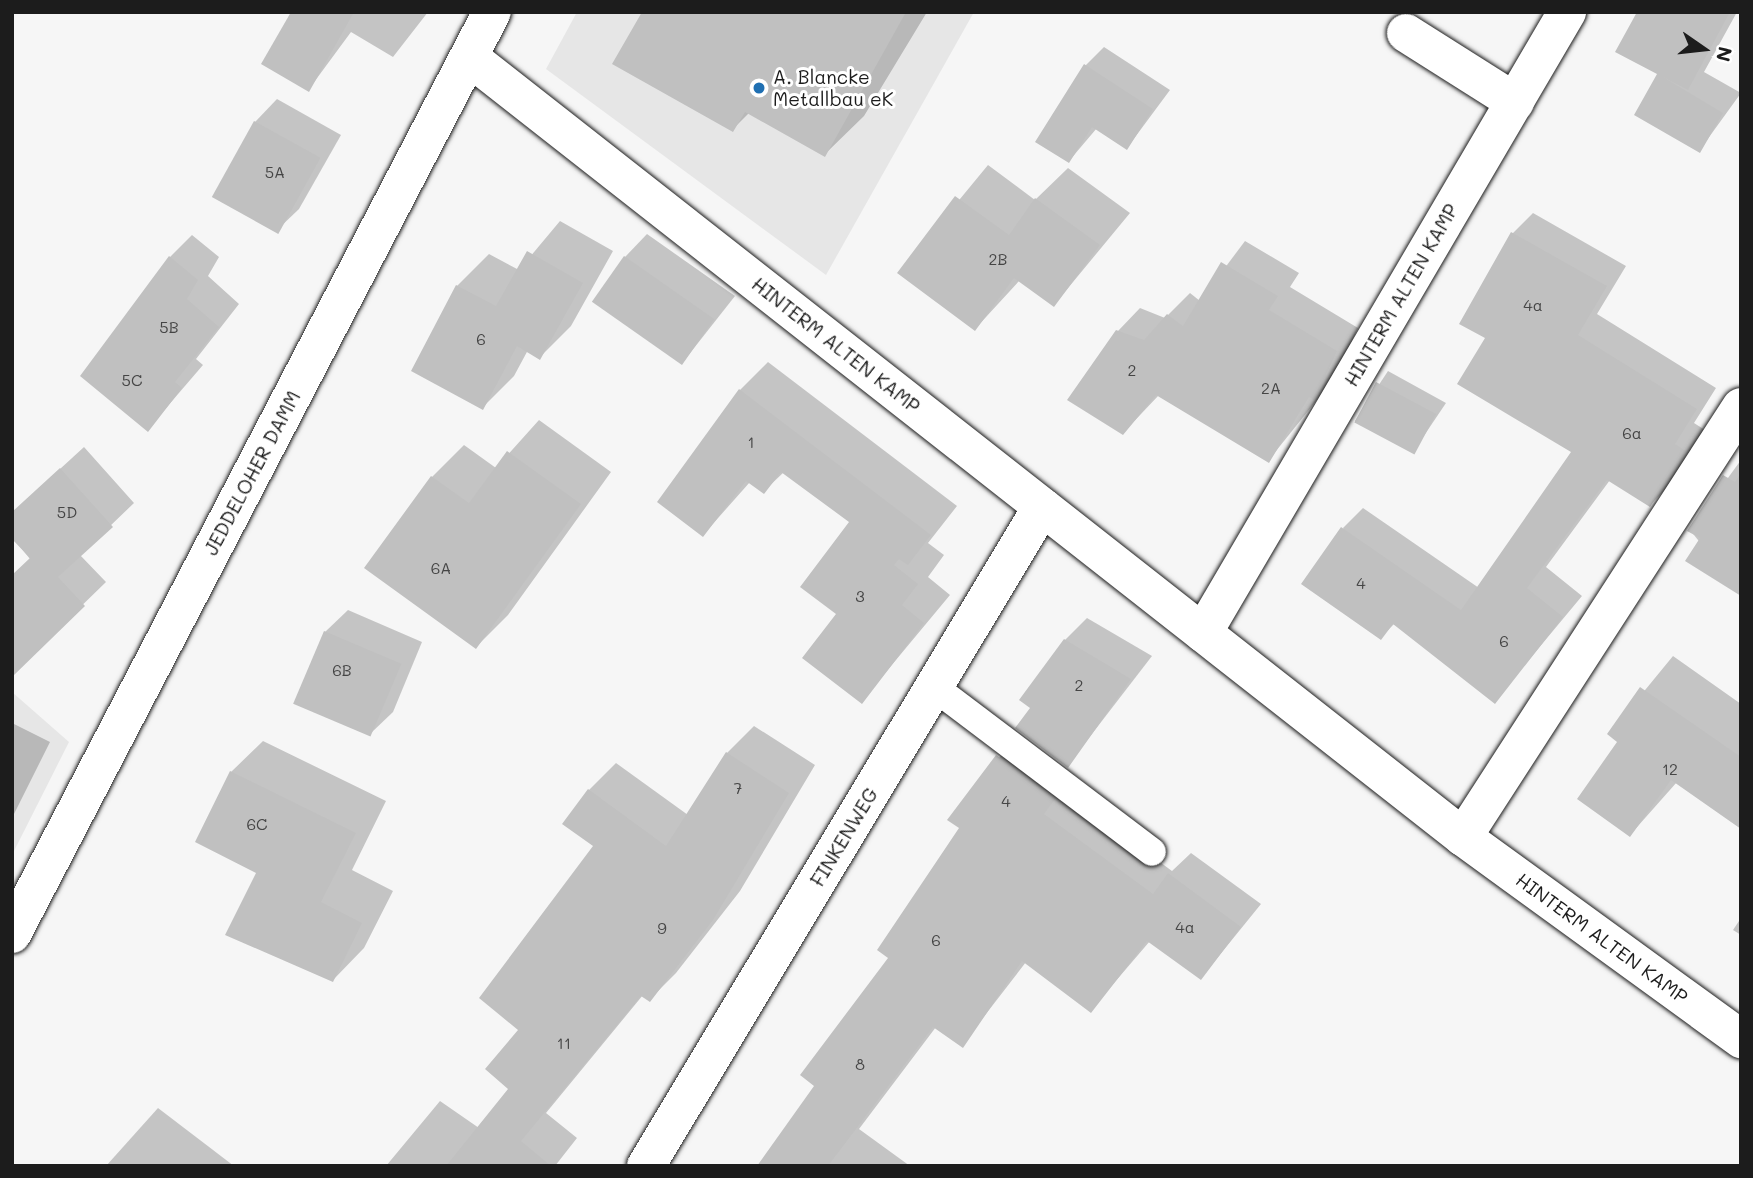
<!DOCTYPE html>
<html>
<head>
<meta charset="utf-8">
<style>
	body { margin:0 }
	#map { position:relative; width:1753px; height:1178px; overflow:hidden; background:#f6f6f6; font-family:Mali,sans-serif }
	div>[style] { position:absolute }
	.built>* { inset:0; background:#e6e6e6 }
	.shadow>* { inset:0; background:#0003 }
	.building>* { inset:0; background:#c0c0c0; transform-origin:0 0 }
	.roads { filter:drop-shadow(0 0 2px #1c1c1c) drop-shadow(0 0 2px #1c1c1c) }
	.service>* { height:28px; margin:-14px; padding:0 14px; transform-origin:14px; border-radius:14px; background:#fff }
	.minor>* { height:38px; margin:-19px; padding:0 19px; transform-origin:19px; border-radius:19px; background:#fff }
	.secondary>* { height:38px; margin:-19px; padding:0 19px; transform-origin:19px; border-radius:19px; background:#fff }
	.dots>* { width:19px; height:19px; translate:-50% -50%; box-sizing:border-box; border:4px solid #fff; border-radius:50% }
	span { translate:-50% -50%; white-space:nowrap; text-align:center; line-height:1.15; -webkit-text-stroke:6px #fff; paint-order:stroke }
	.number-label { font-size:16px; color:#454545 }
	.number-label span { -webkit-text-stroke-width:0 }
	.poi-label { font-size:19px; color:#1c1c1c }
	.left { translate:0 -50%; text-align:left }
	.street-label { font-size:19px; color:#1c1c1c }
	.frame { position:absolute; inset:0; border:14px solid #1c1c1c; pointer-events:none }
	.north { position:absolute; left:1669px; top:14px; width:70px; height:70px; -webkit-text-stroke:5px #fff; paint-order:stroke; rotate:104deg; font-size:19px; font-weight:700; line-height:28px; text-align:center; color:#1c1c1c }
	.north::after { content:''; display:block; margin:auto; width:24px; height:32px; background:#1c1c1c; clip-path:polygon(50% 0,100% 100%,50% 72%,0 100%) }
</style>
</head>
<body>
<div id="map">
	<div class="built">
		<div style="clip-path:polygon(577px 12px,974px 12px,826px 275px,546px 69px)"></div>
		<div style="clip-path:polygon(12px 692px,69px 742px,12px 855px)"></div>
	</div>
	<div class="shadow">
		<div style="clip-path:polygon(293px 12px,428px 12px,393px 57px,351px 32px,309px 89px)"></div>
		<div style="clip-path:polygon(644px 12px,927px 12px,864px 116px,825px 154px,750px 112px,732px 130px)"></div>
		<div style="clip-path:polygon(1639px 12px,1737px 12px,1704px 72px,1741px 93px,1699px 151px,1660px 74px)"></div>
		<div style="clip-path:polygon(1104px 47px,1170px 90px,1127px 148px,1097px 128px,1069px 161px,1085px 66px)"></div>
		<div style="clip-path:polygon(277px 99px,341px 135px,299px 209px,276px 231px,255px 122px)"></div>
		<div style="clip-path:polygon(988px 165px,1035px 200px,1068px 168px,1130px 213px,1054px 305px,1020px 280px,975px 329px,899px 273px)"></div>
		<div style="clip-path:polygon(1533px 213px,1626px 266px,1597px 314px,1716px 388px,1694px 423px,1705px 430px,1670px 485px,1650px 505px,1610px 480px,1546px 567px,1582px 596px,1494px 702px,1395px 623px,1381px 637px,1343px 528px,1363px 508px,1479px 588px,1573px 452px,1487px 338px,1513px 233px)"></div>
		<div style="clip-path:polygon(560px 221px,613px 251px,571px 326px,540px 357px,528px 350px,514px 376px,483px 407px,457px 286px,489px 254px,519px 270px)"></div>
		<div style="clip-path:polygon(647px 234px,735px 296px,683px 362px,625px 257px)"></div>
		<div style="clip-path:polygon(192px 235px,219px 257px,208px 276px,239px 304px,196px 359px,203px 365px,148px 429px,170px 257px)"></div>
		<div style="clip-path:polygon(1245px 241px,1299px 273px,1290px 287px,1358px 328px,1336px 376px,1268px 461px,1159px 395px,1123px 433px,1118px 331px,1140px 308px,1165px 318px,1190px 293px,1200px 301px)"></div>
		<div style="clip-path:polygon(768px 362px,957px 506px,928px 543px,944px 555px,928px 577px,950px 595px,861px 702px,838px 614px,852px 522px,784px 472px,763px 492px,750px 482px,703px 535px,740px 390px)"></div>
		<div style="clip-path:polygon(1388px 371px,1446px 403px,1413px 452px,1355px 421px)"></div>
		<div style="clip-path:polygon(539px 420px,611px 472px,508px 615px,476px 647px,367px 568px,432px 477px,464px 445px,496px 468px)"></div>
		<div style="clip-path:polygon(84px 447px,134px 503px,80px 555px,106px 582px,26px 660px,30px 559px,12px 537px,24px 502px)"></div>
		<div style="clip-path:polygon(1741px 460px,1741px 594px,1690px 530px)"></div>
		<div style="clip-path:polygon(348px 610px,422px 642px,393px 712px,370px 734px,325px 632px)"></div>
		<div style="clip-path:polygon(1087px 618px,1152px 656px,1068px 765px,1032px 708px,1065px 640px)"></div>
		<div style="clip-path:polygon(1673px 656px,1741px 704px,1741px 806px,1677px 782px,1630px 835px,1620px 741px,1609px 734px)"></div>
		<div style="clip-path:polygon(12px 723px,50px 742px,12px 818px)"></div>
		<div style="clip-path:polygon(754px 726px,815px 765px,740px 891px,676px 973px,649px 1000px,643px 995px,546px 1113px,577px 1138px,555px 1166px,386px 1166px,440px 1101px,479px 1128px,511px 1088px,520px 1030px,595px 846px,589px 790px,616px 763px,688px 815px,727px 753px)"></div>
		<div style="clip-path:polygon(1018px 734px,1064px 791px,1172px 871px,1191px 853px,1261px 904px,1201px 978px,1150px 941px,1090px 1011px,1026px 962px,962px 1045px,936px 1027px,859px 1129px,910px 1166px,759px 1166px,816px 1086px,891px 958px,961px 828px,950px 820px)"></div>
		<div style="clip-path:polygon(263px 741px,386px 801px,352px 870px,393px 891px,364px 948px,333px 980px,258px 872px,231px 772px)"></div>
		<div style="clip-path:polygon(1741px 918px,1741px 935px,1733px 930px)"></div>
		<div style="clip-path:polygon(158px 1108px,234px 1166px,106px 1166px)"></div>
	</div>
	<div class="building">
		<div style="clip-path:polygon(291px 12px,354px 12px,309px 92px,261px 64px)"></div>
		<div style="clip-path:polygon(642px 12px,906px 12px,825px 157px,745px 112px,733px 132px,612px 64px)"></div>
		<div style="clip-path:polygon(1637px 12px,1730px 12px,1688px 90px,1663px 77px,1723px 113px,1700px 153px,1634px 115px,1657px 74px,1615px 52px)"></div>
		<div style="clip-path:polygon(1084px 64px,1153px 109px,1127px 150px,1092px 127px,1069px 163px,1035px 142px)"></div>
		<div style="left:254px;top:121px;width:76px;height:87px;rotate:29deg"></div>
		<div style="clip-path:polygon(955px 196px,1009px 235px,1035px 198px,1100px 245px,1054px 307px,1014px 278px,975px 331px,897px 273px)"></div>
		<div style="clip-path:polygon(1511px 232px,1607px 286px,1578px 335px,1697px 409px,1675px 444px,1686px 451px,1650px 507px,1607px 480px,1527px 588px,1563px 617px,1495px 704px,1393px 624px,1381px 640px,1301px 584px,1341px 527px,1461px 610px,1571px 452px,1457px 384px,1485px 338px,1459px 324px)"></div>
		<div style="clip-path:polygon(527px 251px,583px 283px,540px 360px,517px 346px,483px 410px,411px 371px,456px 285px,496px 306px)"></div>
		<div style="clip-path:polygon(169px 256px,198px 280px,187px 299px,219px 327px,175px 382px,182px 388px,148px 432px,80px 376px)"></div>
		<div style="left:624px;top:256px;width:110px;height:56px;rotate:35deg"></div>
		<div style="clip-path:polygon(1221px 262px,1278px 296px,1269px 310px,1337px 351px,1314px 400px,1309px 397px,1269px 463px,1156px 395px,1123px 435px,1067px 400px,1116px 330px,1144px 340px,1167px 314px,1183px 326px)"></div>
		<div style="left:1376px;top:382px;width:68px;height:46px;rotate:28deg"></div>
		<div style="clip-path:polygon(739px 389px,931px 535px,908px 565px,899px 559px,894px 565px,918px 584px,902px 605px,924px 623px,862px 704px,802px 658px,836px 614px,800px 587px,849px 522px,781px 472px,764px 494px,746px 481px,703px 537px,657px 502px)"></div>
		<div style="clip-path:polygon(507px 451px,581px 504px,476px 649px,364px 568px,431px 476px,469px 503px)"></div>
		<div style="clip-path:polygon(60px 468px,113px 527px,58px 577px,85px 606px,12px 677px,12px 575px,30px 558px,12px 539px,12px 512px)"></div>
		<div style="clip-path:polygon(1741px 473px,1741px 596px,1685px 561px,1700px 538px,1687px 531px,1723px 475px,1735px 482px)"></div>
		<div style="left:324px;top:631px;width:84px;height:79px;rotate:23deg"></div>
		<div style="clip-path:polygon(1064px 639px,1131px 679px,1068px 768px,1015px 728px,1030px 708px,1019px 700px)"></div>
		<div style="clip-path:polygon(1640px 687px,1741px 757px,1741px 829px,1671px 780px,1630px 837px,1577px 799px,1617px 742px,1607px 734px)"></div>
		<div style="clip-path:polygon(726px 752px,789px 793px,713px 920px,650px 1002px,641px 996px,521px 1141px,551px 1166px,446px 1166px,508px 1089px,485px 1069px,518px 1030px,479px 998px,593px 846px,562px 824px,588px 789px,666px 846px)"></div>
		<div style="clip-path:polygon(996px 755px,1055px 799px,1044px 814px,1153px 894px,1168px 873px,1241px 927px,1201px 980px,1147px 941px,1091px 1013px,1022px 961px,963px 1048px,933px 1027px,828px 1166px,757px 1166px,814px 1086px,800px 1075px,888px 958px,877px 950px,959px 828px,947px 820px)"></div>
		<div style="clip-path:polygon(230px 771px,356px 833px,321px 902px,362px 923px,333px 982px,225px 935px,256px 873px,195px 842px)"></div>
	</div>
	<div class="roads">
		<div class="service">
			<div style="left:934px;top:687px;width:273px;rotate:37.1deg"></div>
		</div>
		<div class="minor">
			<div style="left:1406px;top:33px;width:129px;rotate:32.3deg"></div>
			<div style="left:469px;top:57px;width:1264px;rotate:38.12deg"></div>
			<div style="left:1463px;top:837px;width:344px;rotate:36deg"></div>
			<div style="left:1203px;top:633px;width:720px;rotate:-59.62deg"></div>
			<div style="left:1463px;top:837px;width:512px;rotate:-57.12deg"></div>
			<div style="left:646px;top:1166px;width:769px;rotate:-59deg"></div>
		</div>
		<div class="secondary">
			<div style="left:12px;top:934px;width:1039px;rotate:-62.5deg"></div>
		</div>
	</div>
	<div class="dots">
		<div style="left:759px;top:88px;background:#1f6fb2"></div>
	</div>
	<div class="number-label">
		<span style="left:275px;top:172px">5A</span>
		<span style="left:998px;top:259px">2B</span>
		<span style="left:1533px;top:305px">4a</span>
		<span style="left:169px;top:327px">5B</span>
		<span style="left:481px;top:339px">6</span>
		<span style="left:1132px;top:370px">2</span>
		<span style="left:132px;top:380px">5C</span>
		<span style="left:1271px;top:388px">2A</span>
		<span style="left:1632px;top:433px">6a</span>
		<span style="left:751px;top:442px">1</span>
		<span style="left:67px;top:512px">5D</span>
		<span style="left:441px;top:568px">6A</span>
		<span style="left:1361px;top:583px">4</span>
		<span style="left:860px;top:596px">3</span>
		<span style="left:1504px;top:641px">6</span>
		<span style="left:342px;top:670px">6B</span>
		<span style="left:1079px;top:685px">2</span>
		<span style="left:1670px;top:769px">12</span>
		<span style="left:738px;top:788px">7</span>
		<span style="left:1006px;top:801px">4</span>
		<span style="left:257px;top:824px">6C</span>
		<span style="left:1185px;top:927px">4a</span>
		<span style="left:662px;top:928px">9</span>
		<span style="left:936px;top:940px">6</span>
		<span style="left:564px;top:1043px">11</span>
		<span style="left:860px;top:1064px">8</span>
	</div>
	<div class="poi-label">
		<span class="left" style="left:773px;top:88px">A. Blancke<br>Metallbau eK</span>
	</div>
	<div class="street-label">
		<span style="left:1401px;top:295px;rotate:-60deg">HINTERM ALTEN KAMP</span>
		<span style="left:836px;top:345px;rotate:38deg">HINTERM ALTEN KAMP</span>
		<span style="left:252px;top:473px;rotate:-62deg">JEDDELOHER DAMM</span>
		<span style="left:844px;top:837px;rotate:-59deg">FINKENWEG</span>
		<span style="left:1602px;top:938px;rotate:36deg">HINTERM ALTEN KAMP</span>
	</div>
	<div class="frame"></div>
	<div class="north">N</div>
</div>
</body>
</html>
